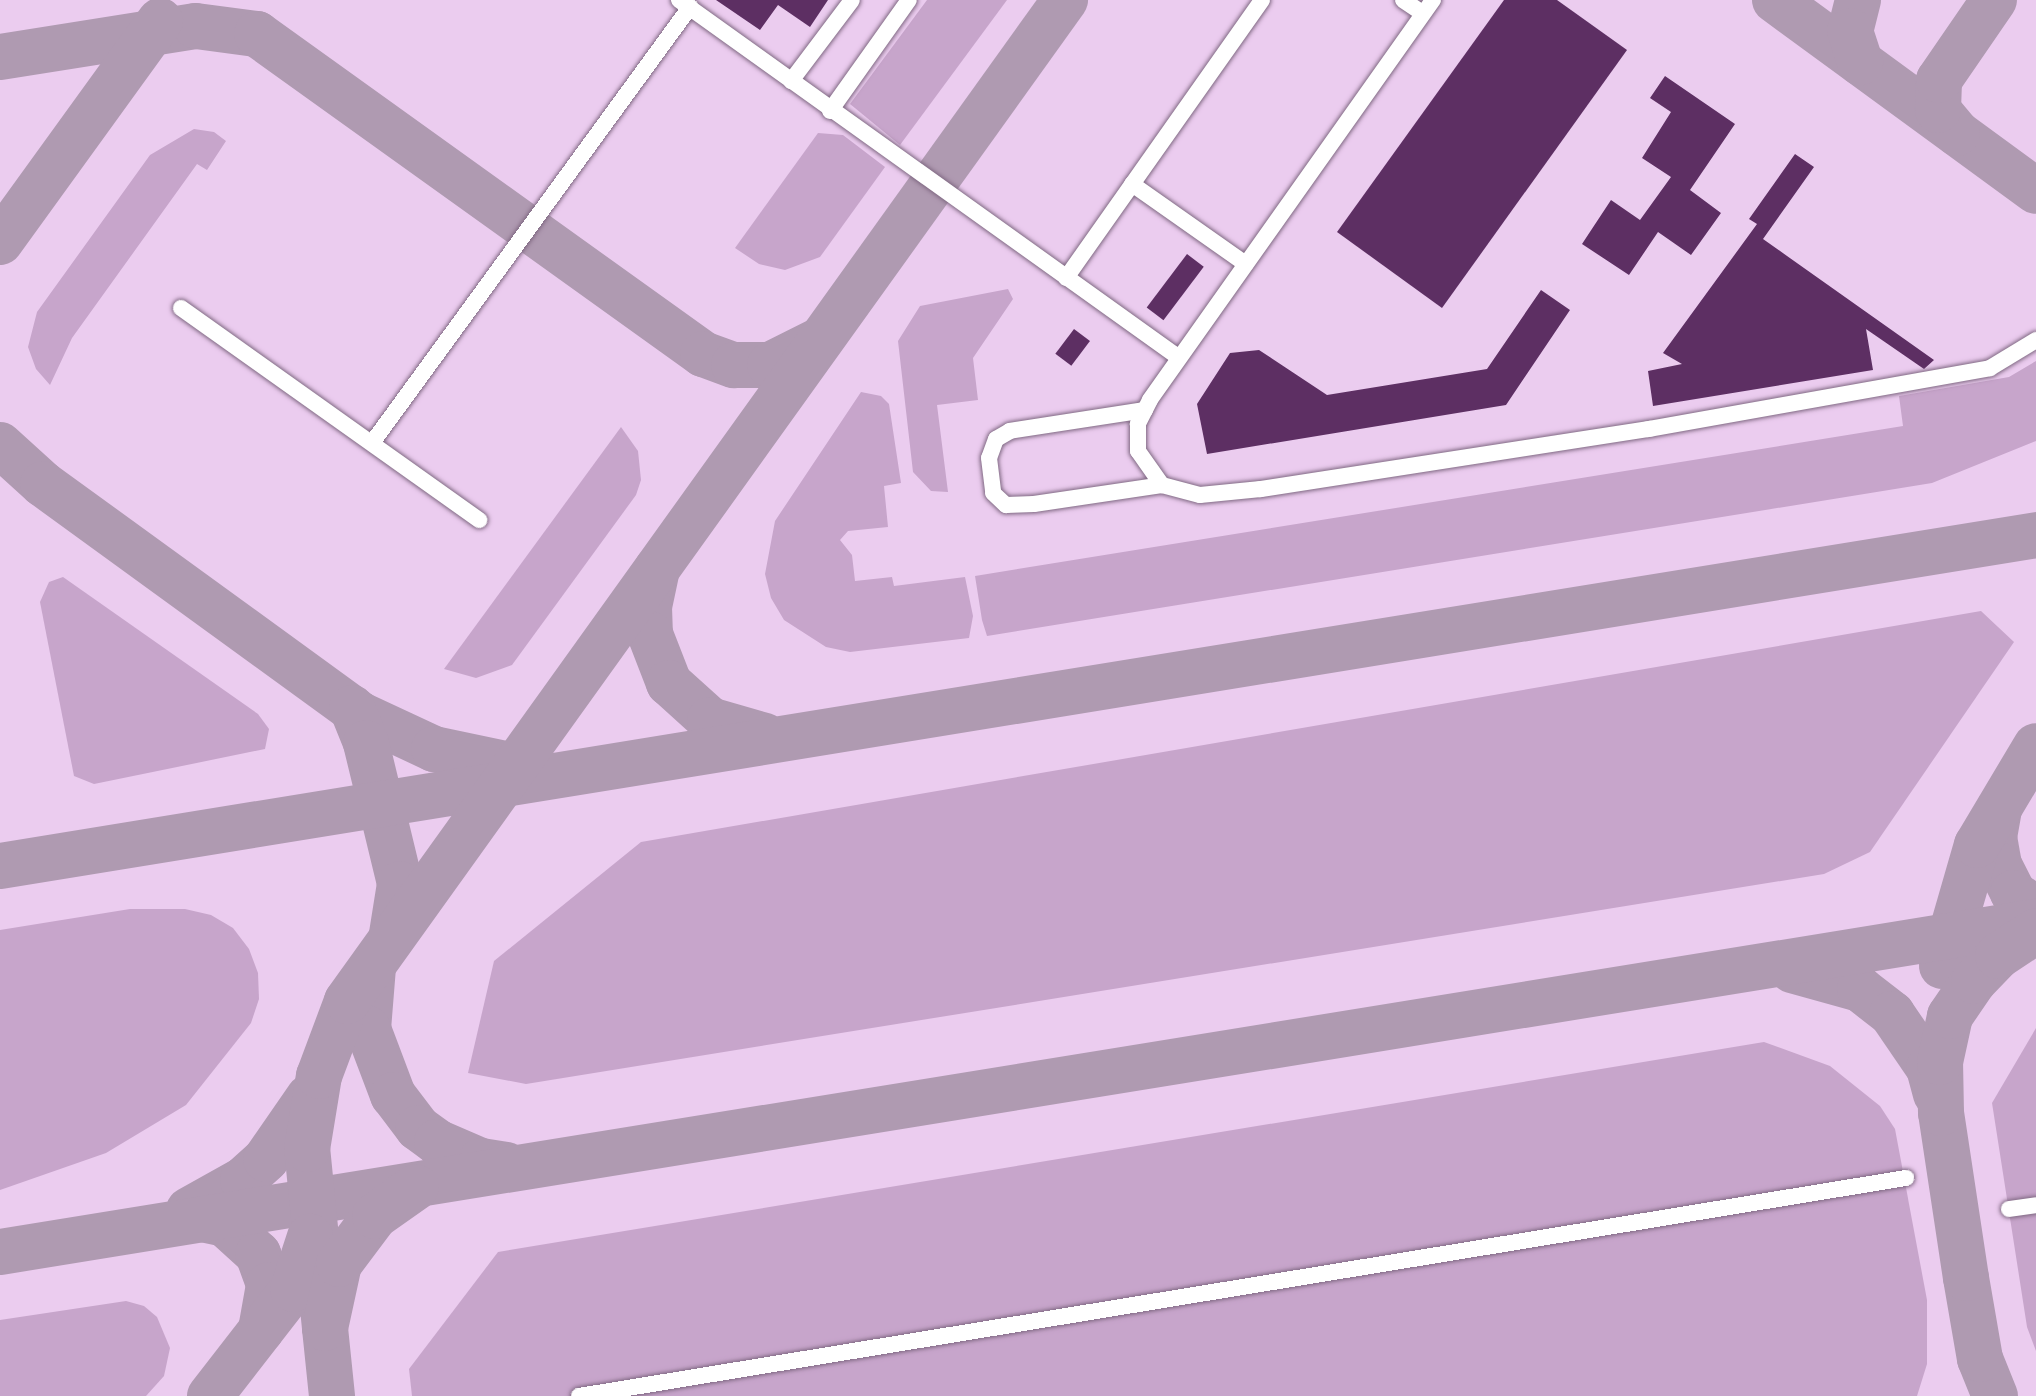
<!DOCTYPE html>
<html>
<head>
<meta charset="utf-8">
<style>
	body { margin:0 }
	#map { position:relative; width:2036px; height:1396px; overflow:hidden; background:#f4d9f7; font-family:Arial,sans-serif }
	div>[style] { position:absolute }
	.built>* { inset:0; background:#ebccef; transform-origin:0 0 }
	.green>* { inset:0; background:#c7a5cb }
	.taxiway>* { height:46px; margin:-23px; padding:0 23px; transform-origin:23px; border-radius:23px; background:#af9ab1 }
	.building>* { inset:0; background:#5d2f63; transform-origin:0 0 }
	.roads { filter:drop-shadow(0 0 2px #806983) drop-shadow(0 0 2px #806983) }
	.minor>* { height:16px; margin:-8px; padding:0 8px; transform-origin:8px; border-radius:8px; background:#fff }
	span { translate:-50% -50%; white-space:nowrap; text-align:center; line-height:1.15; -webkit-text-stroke:8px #faebfc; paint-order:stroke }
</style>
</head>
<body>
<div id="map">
	<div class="built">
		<div style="left:0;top:0;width:2036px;height:1396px"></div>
	</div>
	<div class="green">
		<div style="clip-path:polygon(927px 0,1007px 0,900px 145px,850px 104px)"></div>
		<div style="clip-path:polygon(194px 129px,214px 132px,226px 141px,207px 170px,197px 164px,72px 338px,50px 385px,36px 369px,28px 347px,37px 312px,150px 155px)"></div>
		<div style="clip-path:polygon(818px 133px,843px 135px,885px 167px,820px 257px,785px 270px,759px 264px,735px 248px)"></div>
		<div style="clip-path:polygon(1008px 289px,1013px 299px,973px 358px,978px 400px,937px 405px,948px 492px,931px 491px,913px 472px,898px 341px,920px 306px)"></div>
		<div style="clip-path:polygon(2036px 361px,2036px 441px,1932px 483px,987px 636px,982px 620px,975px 576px,1903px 426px,1899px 396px,2009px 377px)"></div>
		<div style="clip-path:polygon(861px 392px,881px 396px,889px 404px,901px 483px,884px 486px,888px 527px,848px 531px,840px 540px,852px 555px,855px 581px,892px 577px,894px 586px,965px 577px,973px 616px,969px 638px,850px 652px,826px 647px,784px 620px,771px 598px,765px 574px,775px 521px)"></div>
		<div style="clip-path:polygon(621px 427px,638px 451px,641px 480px,636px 495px,512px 665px,476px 678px,444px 669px)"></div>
		<div style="clip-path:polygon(63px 577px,258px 714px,269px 729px,265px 749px,94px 784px,74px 776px,40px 602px,49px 582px)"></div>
		<div style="clip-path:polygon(1981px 611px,2014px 642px,1870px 852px,1824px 874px,526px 1084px,468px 1073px,494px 961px,641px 842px)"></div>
		<div style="clip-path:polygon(130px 909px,185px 909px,211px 915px,233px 928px,249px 949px,258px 973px,259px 999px,251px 1023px,186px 1105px,106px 1153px,0 1190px,0 930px)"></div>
		<div style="clip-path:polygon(2036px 1028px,2036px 1351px,2027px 1327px,1992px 1103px)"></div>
		<div style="clip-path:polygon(1764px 1042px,1830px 1066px,1880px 1106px,1895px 1129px,1927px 1300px,1927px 1364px,1917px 1396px,412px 1396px,409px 1369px,498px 1252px)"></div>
		<div style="clip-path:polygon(126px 1301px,144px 1306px,157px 1317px,170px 1348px,164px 1376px,146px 1396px,0 1396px,0 1320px)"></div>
	</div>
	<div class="taxiway">
		<div style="left:1775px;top:0;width:323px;rotate:36.2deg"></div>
		<div style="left:1858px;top:0;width:32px;rotate:104deg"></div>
		<div style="left:1850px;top:31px;width:33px;rotate:72deg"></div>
		<div style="left:0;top:57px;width:198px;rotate:-9deg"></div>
		<div style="left:196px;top:26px;width:62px;rotate:7.5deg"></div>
		<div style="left:257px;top:34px;width:549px;rotate:35.66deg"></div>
		<div style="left:703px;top:354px;width:33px;rotate:20deg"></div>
		<div style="left:734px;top:365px;width:36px"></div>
		<div style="left:770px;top:365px;width:54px;rotate:-26.6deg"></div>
		<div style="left:1957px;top:133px;width:30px;rotate:-130deg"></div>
		<div style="left:1938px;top:110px;width:30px;rotate:-88deg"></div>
		<div style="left:1939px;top:80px;width:97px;rotate:-55.5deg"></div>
		<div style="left:0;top:242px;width:273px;rotate:-54.1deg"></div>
		<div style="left:0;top:445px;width:58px;rotate:42.2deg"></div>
		<div style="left:43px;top:484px;width:391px;rotate:36deg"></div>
		<div style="left:359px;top:714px;width:83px;rotate:25deg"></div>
		<div style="left:434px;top:749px;width:93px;rotate:11.8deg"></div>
		<div style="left:657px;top:569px;width:39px;rotate:102deg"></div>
		<div style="left:649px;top:607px;width:27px;rotate:88deg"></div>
		<div style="left:650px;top:634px;width:53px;rotate:68.8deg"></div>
		<div style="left:669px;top:683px;width:55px;rotate:42.1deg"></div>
		<div style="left:710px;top:720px;width:57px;rotate:16.2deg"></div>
		<div style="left:352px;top:708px;width:38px;rotate:68deg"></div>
		<div style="left:366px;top:743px;width:145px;rotate:76.4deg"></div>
		<div style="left:400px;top:884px;width:51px;rotate:99.1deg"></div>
		<div style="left:1999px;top:809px;width:28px;rotate:100deg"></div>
		<div style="left:1994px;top:837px;width:28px;rotate:80deg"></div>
		<div style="left:1999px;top:865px;width:31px;rotate:63deg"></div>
		<div style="left:2013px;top:893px;width:28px;rotate:35deg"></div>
		<div style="left:0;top:866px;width:2063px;rotate:-9.23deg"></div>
		<div style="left:1942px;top:966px;width:126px;rotate:-73.9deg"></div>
		<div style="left:1977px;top:845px;width:115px;rotate:-59.2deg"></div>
		<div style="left:373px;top:967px;width:62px;rotate:94.6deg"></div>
		<div style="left:368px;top:1029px;width:71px;rotate:69.3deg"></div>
		<div style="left:393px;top:1095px;width:41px;rotate:52.9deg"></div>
		<div style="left:418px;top:1128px;width:24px;rotate:36deg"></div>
		<div style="left:437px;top:1142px;width:48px;rotate:23.4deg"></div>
		<div style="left:481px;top:1161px;width:26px;rotate:9deg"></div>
		<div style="left:1792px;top:970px;width:71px;rotate:15.6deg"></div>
		<div style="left:1860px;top:989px;width:41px;rotate:38deg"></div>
		<div style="left:1892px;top:1014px;width:65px;rotate:55.6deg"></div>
		<div style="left:1929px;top:1068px;width:27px;rotate:75deg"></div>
		<div style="left:189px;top:1210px;width:62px;rotate:-29.1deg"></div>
		<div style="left:243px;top:1180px;width:31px;rotate:-42deg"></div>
		<div style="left:266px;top:1159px;width:75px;rotate:-55.3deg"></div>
		<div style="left:202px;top:1219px;width:24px;rotate:12deg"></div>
		<div style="left:225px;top:1224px;width:45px;rotate:42.3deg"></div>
		<div style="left:258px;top:1254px;width:33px;rotate:70deg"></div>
		<div style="left:269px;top:1285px;width:46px;rotate:100.1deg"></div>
		<div style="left:0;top:1252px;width:2063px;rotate:-9.21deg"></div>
		<div style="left:325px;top:1328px;width:180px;rotate:-95.7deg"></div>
		<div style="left:307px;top:1149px;width:74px;rotate:-80.7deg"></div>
		<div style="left:319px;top:1076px;width:80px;rotate:-69.5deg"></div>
		<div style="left:347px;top:1001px;width:1232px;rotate:-54.35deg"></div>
		<div style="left:210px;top:1396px;width:135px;rotate:-52.2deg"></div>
		<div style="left:293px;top:1289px;width:55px;rotate:-71.9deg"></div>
		<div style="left:332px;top:1396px;width:68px;rotate:-95.9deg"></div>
		<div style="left:325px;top:1328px;width:66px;rotate:-77.7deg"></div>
		<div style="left:339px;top:1264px;width:60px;rotate:-53.1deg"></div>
		<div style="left:375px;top:1216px;width:50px;rotate:-35.3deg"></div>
		<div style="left:1995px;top:1396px;width:40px;rotate:-112deg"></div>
		<div style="left:1980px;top:1359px;width:82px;rotate:-99.8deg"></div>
		<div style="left:1966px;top:1278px;width:167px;rotate:-98.6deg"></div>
		<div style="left:1941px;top:1113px;width:51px;rotate:-91.1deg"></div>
		<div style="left:1940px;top:1062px;width:47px;rotate:-77.7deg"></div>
		<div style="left:1950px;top:1016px;width:42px;rotate:-55.6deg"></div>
		<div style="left:1974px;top:981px;width:35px;rotate:-46deg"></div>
		<div style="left:1998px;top:956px;width:45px;rotate:-33.3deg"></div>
	</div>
	<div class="building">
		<div style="clip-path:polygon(716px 0,828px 0,810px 27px,778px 5px,760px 30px)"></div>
		<div style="clip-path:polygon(1504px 0,1557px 0,1627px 50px,1442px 308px,1337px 232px)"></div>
		<div style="clip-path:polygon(1665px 76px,1735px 124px,1690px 190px,1721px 213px,1691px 255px,1658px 232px,1629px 275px,1582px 244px,1611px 200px,1640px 220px,1671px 177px,1642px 158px,1671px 112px,1650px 98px)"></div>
		<div style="clip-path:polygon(1795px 154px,1814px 167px,1763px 239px,1934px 360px,1924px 369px,1866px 329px,1873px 370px,1653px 406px,1648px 371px,1682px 364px,1663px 353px,1757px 224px,1749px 219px)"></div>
		<div style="left:1187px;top:254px;width:21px;height:67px;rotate:37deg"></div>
		<div style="clip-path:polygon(1541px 290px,1570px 310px,1506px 405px,1207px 454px,1197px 404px,1230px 353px,1259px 350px,1327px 395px,1487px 369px)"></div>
		<div style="left:1074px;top:329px;width:20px;height:31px;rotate:37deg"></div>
	</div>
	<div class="roads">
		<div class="minor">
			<div style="left:679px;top:0;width:614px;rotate:35.58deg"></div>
			<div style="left:1403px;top:0;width:23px;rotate:34deg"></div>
			<div style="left:1433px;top:0;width:490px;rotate:125.3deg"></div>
			<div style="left:1150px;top:400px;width:27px;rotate:117deg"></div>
			<div style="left:1138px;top:424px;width:27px;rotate:90deg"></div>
			<div style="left:1138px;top:451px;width:42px;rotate:54.8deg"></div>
			<div style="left:1162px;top:485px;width:39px;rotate:15deg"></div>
			<div style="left:1200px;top:495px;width:61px;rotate:-5.6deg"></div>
			<div style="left:1261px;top:489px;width:393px;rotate:-8.8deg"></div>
			<div style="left:1649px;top:429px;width:346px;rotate:-10.1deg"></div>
			<div style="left:1990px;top:368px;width:54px;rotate:-31.3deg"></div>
			<div style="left:791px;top:81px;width:101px;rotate:-53deg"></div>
			<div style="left:830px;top:111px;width:136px;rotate:-54.6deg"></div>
			<div style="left:1132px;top:184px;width:139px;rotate:35.1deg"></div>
			<div style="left:1066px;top:278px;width:340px;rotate:-54.8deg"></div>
			<div style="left:181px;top:308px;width:366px;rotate:35.4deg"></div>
			<div style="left:1145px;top:410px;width:137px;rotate:171.2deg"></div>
			<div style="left:1010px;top:431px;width:16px;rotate:150deg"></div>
			<div style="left:996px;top:439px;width:20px;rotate:110deg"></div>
			<div style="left:989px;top:458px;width:35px;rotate:83deg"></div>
			<div style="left:993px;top:493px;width:18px;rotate:43deg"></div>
			<div style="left:1006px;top:505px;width:28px;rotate:-2deg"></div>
			<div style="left:1034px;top:504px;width:129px;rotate:-8.4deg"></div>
			<div style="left:372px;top:443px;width:540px;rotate:-53.89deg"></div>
			<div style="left:2009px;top:1209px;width:27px;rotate:-8deg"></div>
			<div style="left:579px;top:1396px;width:1345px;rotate:-9.33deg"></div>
		</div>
	</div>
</div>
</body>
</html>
